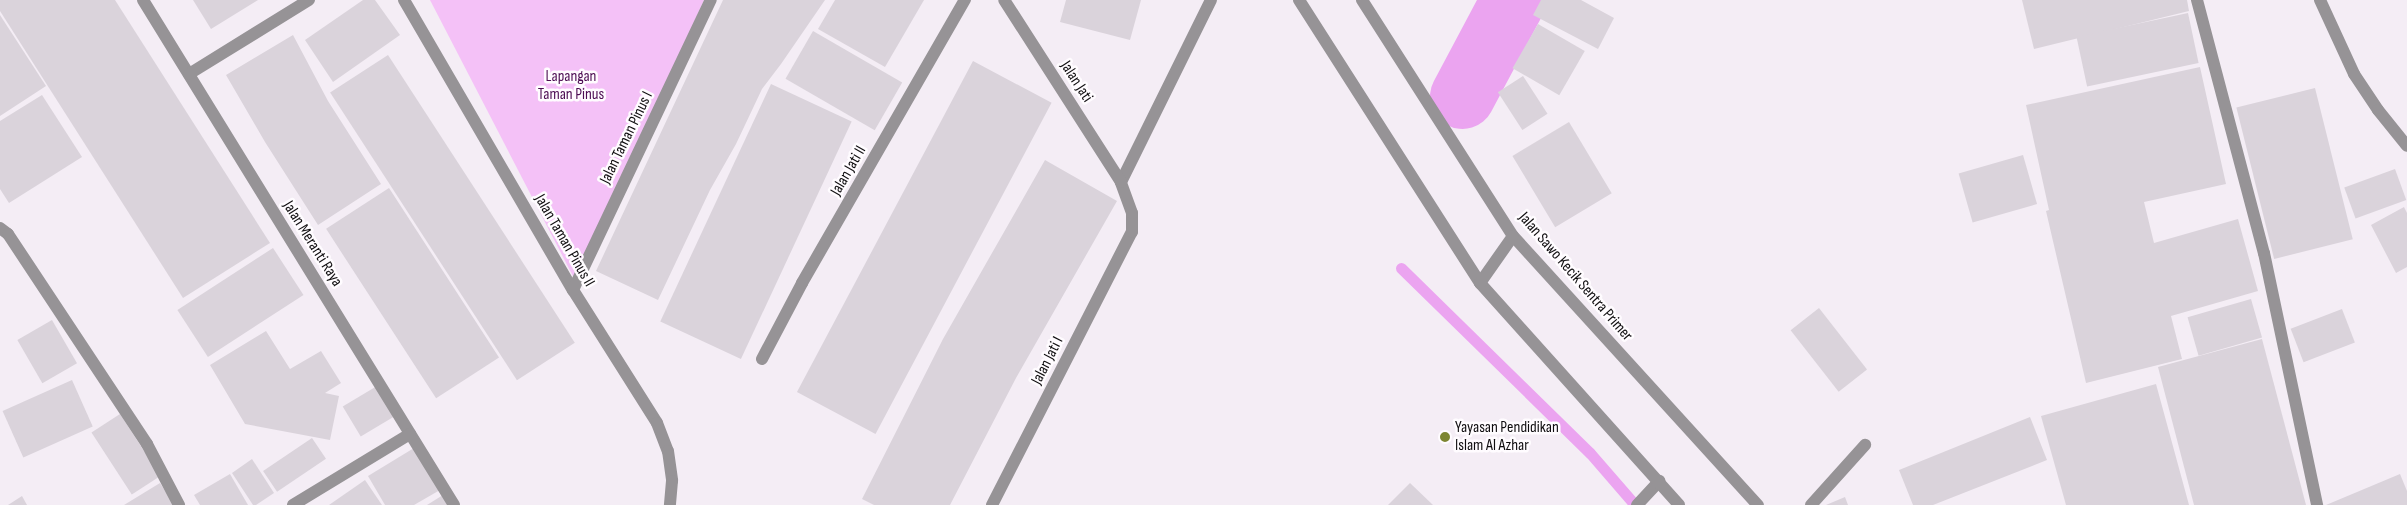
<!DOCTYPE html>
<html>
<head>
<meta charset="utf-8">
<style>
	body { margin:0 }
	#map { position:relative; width:2407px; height:505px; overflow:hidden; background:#f4edf5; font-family:"Sofia Sans Condensed",sans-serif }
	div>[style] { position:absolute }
	.green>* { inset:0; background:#f4c1f7 }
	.stream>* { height:11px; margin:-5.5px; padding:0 5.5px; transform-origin:5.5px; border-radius:5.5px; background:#eba4f0 }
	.river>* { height:65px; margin:-32.5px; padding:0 32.5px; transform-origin:32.5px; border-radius:32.5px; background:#eba4f0 }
	.building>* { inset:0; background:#dad3db; transform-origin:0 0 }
	.lane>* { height:12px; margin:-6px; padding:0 6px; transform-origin:6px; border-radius:6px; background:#969396 }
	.street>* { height:12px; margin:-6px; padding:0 6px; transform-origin:6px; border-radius:6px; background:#969396 }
	.dots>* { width:14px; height:14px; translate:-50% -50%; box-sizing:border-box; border:2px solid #fffcff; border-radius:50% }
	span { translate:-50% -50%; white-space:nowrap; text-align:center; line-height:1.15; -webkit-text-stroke:5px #fffcff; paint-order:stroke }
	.park-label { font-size:16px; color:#4d0d53 }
	.street-label { font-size:16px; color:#0f0d0f }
	.poi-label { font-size:16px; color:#0f0d0f }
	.left { translate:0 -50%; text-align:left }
</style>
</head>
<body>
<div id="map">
	<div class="green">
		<div style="clip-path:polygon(430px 0,704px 0,577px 284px)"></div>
	</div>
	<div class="stream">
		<div style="left:1401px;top:268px;width:264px;rotate:44.4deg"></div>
		<div style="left:1590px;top:453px;width:69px;rotate:49.1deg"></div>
	</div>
	<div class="river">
		<div style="left:1462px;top:96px;width:109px;rotate:-62deg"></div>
	</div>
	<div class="building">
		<div style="clip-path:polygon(0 0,115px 0,270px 243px,183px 298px,0 11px)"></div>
		<div style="clip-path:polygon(193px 0,258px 0,211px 29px)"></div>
		<div style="clip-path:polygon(363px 0,375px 0,400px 35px,333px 82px,305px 40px)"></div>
		<div style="clip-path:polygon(723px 0,825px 0,781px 64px,762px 89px,736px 144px,710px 190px,658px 300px,596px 271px)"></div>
		<div style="clip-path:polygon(835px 0,924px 0,885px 67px,818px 29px)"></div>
		<div style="clip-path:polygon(1066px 0,1141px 0,1130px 40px,1060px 22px)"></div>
		<div style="clip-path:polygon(1541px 0,1581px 0,1614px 18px,1598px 49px,1533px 15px)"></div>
		<div style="clip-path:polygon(2022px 0,2187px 0,2189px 11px,2034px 49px)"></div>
		<div style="left:2188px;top:13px;width:51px;height:114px;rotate:78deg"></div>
		<div style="clip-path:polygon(0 15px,46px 86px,0 116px)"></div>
		<div style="left:1538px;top:24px;width:54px;height:51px;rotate:30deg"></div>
		<div style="left:813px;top:31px;width:103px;height:55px;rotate:30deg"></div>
		<div style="clip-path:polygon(293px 35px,328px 101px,381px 184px,318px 225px,265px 142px,226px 75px)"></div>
		<div style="left:388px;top:55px;width:343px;height:69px;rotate:57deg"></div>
		<div style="left:973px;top:61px;width:89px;height:375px;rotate:28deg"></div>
		<div style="clip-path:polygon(2200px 67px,2226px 184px,2144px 202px,2154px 243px,2238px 219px,2258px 291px,2171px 316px,2182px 359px,2086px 383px,2046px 211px,2049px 210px,2026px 105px)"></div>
		<div style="left:1523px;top:76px;width:45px;height:30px;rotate:57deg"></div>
		<div style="left:771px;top:84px;width:89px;height:262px;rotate:25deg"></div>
		<div style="left:2315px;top:88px;width:156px;height:81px;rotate:76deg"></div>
		<div style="clip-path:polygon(42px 95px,82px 157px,9px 203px,0 189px,0 121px)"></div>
		<div style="left:1569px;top:122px;width:83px;height:66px;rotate:59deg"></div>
		<div style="left:2023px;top:155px;width:51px;height:67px;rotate:74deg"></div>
		<div style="clip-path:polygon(1045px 160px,1117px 201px,1016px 378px,950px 505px,874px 505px,862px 499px,943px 339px)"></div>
		<div style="left:2395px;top:169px;width:33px;height:54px;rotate:70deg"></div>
		<div style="left:389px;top:188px;width:202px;height:75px;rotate:57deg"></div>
		<div style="clip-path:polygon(2404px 207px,2407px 213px,2407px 267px,2396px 273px,2371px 225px)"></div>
		<div style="left:273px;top:248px;width:56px;height:114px;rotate:57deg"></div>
		<div style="left:2251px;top:299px;width:40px;height:66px;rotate:74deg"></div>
		<div style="left:1819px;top:308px;width:78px;height:36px;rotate:52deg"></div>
		<div style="left:2342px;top:309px;width:36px;height:55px;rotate:69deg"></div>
		<div style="left:52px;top:320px;width:50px;height:40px;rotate:60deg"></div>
		<div style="clip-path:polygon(266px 331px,290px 369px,321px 351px,341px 383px,325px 393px,339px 396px,330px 440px,245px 424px,210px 365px)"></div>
		<div style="clip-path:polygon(2262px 339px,2306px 505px,2194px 505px,2158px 367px)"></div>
		<div style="left:72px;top:380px;width:51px;height:76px;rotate:66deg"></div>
		<div style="clip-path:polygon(2156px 384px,2189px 505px,2066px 505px,2041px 416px)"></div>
		<div style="left:377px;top:386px;width:35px;height:40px;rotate:59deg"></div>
		<div style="left:120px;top:414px;width:74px;height:34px;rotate:57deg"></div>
		<div style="clip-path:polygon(2030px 417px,2047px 460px,1933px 505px,1913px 505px,1899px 470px)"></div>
		<div style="left:312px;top:438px;width:25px;height:59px;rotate:56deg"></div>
		<div style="clip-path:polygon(414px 448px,440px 490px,414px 505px,385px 505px,368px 476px)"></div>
		<div style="clip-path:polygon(252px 459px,274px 493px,256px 505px,253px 505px,232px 473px)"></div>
		<div style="clip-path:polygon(230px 474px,248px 505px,200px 505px,194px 495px)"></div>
		<div style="clip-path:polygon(2400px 474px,2407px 491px,2407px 505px,2326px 505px)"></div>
		<div style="clip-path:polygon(365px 480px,382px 505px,329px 505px)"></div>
		<div style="clip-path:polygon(160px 483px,174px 505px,124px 505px)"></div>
		<div style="clip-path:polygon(1410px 483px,1433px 505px,1388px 505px)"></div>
		<div style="clip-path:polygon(443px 495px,450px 505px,427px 505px)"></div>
		<div style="clip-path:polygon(22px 496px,27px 505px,8px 505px)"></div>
		<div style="clip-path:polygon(1845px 497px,1848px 505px,1826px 505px)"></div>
	</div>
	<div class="lane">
		<div style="left:2197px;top:0;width:262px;rotate:75.2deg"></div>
		<div style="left:2264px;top:253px;width:258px;rotate:78.1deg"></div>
		<div style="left:2320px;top:0;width:81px;rotate:65.3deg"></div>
		<div style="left:2354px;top:74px;width:43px;rotate:56.3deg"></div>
		<div style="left:2378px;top:110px;width:46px;rotate:51.1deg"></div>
		<div style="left:1637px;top:505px;width:33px;rotate:-47deg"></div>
		<div style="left:1811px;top:505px;width:81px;rotate:-48deg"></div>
	</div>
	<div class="street">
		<div style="left:143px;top:0;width:593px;rotate:58.37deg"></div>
		<div style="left:404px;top:0;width:336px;rotate:59.8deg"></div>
		<div style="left:573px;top:290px;width:157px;rotate:57.7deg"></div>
		<div style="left:657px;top:423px;width:30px;rotate:69deg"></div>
		<div style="left:668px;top:451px;width:30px;rotate:82deg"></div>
		<div style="left:672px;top:481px;width:24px;rotate:95deg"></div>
		<div style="left:1299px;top:0;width:336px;rotate:57.4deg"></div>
		<div style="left:1480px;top:283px;width:298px;rotate:48.1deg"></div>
		<div style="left:1362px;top:0;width:280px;rotate:57.4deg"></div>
		<div style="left:1513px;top:236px;width:364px;rotate:47.7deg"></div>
		<div style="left:189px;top:74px;width:141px;rotate:-31.7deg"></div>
		<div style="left:1121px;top:182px;width:203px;rotate:-63.7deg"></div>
		<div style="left:0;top:228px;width:10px;rotate:37deg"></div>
		<div style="left:8px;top:234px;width:252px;rotate:56.5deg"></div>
		<div style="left:147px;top:444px;width:69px;rotate:62.3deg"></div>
		<div style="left:1480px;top:283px;width:57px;rotate:-54.9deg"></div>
		<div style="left:573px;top:290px;width:321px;rotate:-64.6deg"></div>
		<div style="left:762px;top:359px;width:86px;rotate:-62.2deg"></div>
		<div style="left:802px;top:283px;width:327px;rotate:-60.1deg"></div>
		<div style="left:293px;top:505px;width:137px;rotate:-31.3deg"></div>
		<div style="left:992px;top:505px;width:307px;rotate:-62.9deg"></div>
		<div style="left:1132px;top:232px;width:19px;rotate:-90deg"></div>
		<div style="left:1132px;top:213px;width:33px;rotate:-110deg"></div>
		<div style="left:1121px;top:182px;width:216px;rotate:-122.7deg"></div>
	</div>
	<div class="dots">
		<div style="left:1445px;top:437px;background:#7c8531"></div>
	</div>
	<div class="park-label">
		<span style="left:571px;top:86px">Lapangan<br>Taman Pinus</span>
	</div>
	<div class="street-label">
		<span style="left:1076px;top:82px;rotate:57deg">Jalan Jati</span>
		<span style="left:627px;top:138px;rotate:-64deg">Jalan Taman Pinus I</span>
		<span style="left:849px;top:171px;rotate:-60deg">Jalan Jati II</span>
		<span style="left:564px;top:241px;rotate:60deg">Jalan Taman Pinus II</span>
		<span style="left:312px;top:244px;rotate:58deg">Jalan Meranti Raya</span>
		<span style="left:1575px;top:277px;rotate:49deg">Jalan Sawo Kecik Sentra Primer</span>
		<span style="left:1048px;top:361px;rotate:-63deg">Jalan Jati I</span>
	</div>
	<div class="poi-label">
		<span class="left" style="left:1455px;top:437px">Yayasan Pendidikan<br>Islam Al Azhar</span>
	</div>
</div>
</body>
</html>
